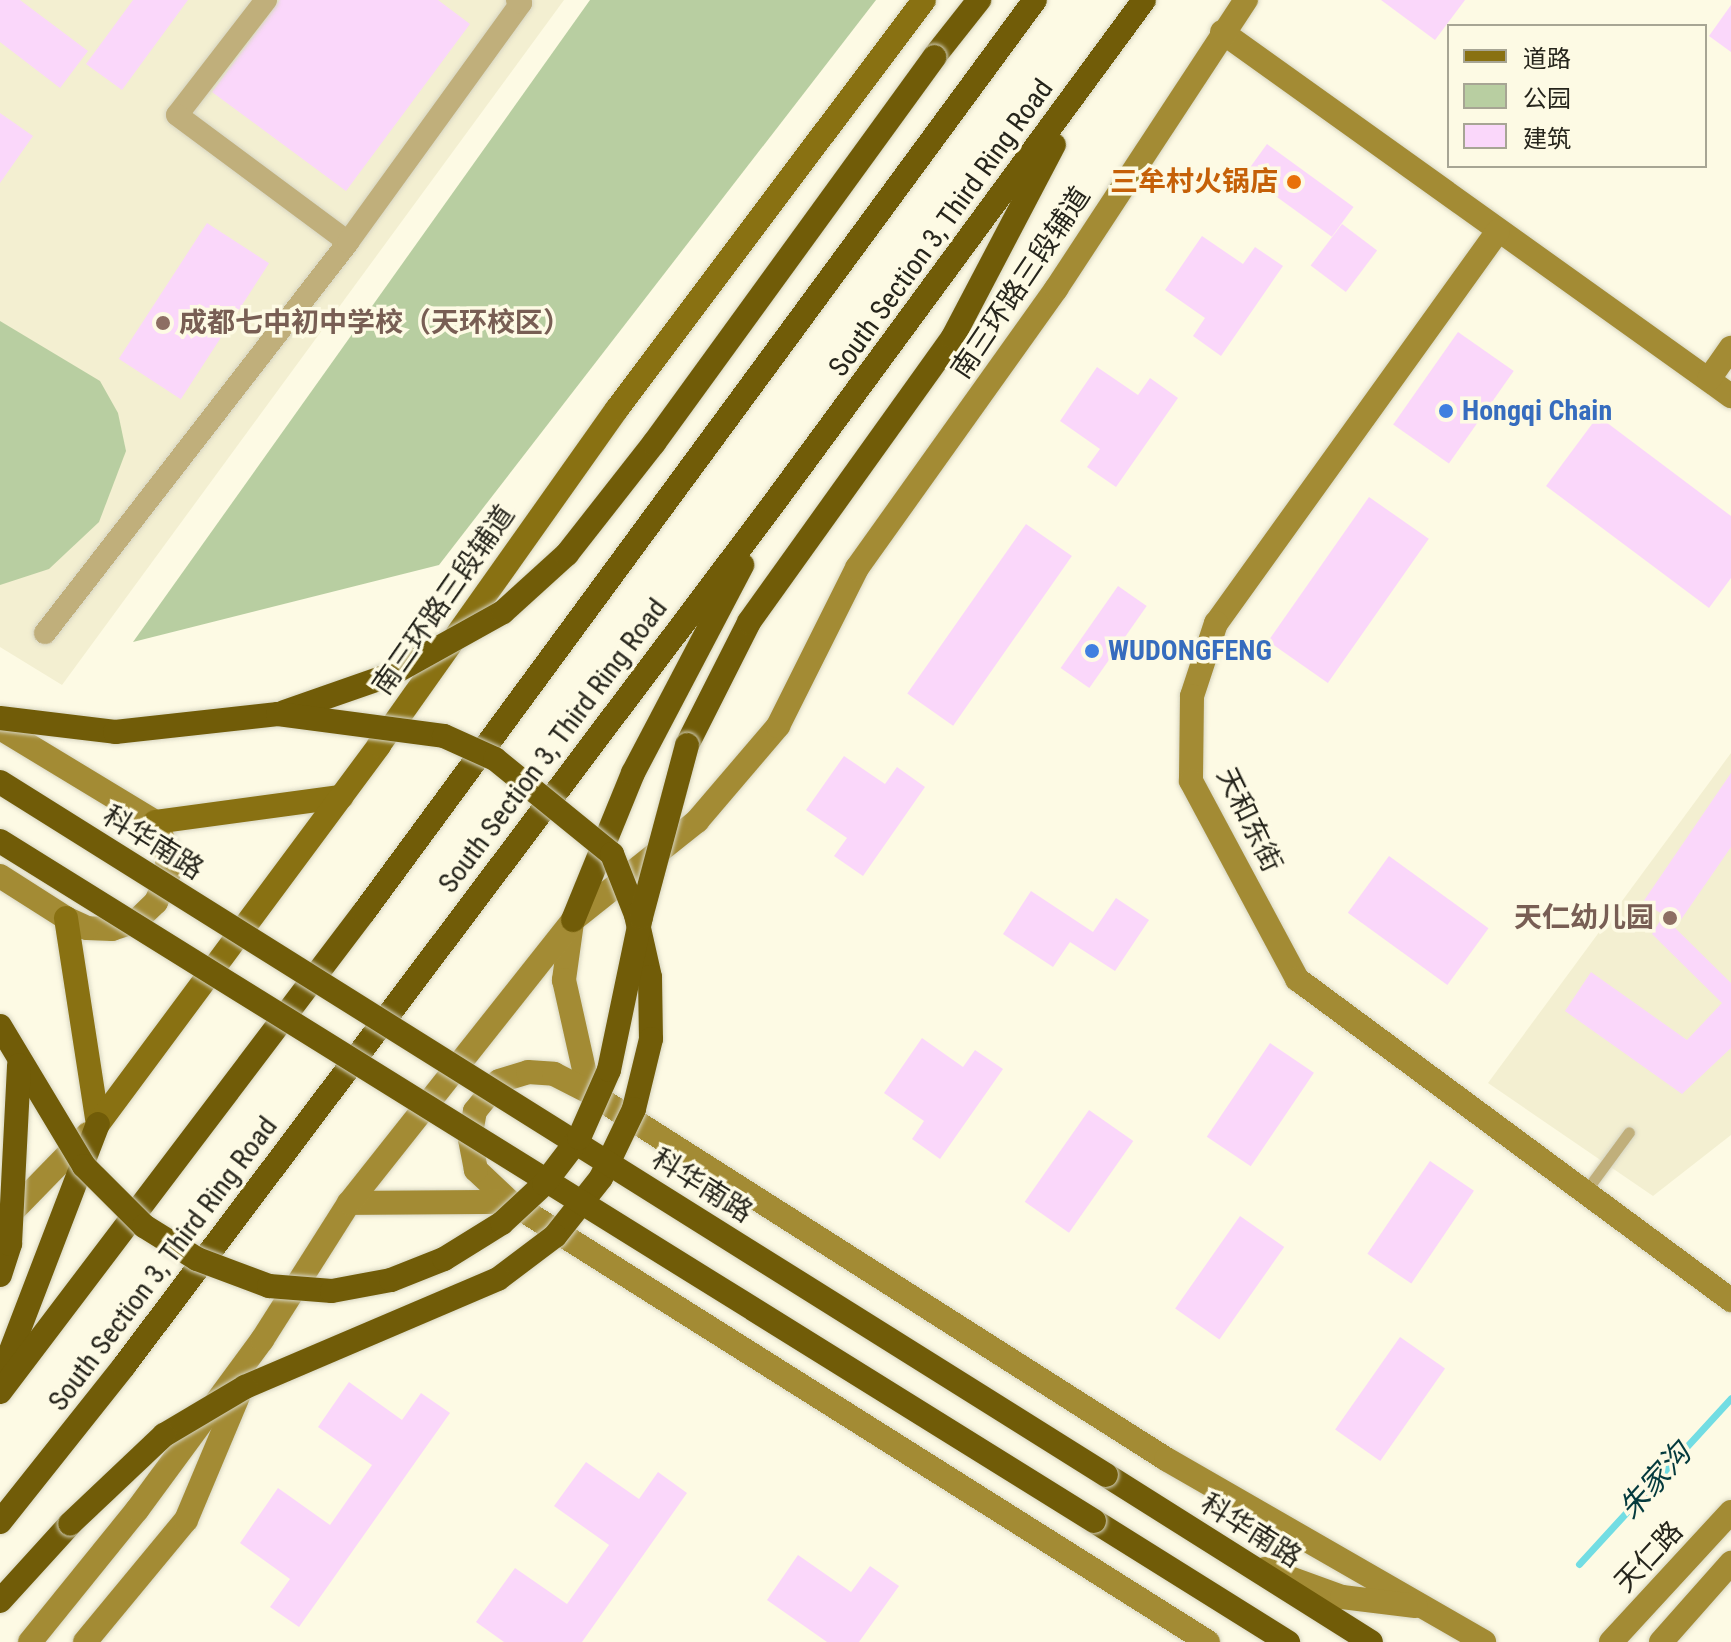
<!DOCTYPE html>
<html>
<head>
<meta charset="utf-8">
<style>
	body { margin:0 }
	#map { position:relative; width:1731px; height:1642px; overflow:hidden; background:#fdfae4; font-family:"Roboto Condensed","Noto Sans SC",sans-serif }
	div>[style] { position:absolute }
	.built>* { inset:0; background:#f3efd1 }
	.green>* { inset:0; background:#b8cea1 }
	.stream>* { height:7px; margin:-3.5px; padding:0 3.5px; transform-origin:3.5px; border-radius:3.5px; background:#72dde3 }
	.building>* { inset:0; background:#fad7fa; transform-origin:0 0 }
	.roads { filter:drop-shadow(0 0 2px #d6d4c0) drop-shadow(0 0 2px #d6d4c0) }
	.lane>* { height:11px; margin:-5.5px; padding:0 5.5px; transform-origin:5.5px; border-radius:5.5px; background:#c0af7b }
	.street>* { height:22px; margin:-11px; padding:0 11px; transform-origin:11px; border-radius:11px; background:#c0af7b }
	.secondary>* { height:24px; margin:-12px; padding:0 12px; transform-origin:12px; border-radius:12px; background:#a38b34 }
	.primary>* { height:24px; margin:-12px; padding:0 12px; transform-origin:12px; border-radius:12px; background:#897112 }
	.highway>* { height:24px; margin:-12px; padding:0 12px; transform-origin:12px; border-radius:12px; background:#715c08 }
	.bridges { filter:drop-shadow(0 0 2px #d6d4c0) drop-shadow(0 0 2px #d6d4c0) }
	.highway-bridge>* { height:24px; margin:-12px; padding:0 12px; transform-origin:12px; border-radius:12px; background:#715c08 }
	.dots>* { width:22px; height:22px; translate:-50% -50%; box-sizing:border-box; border:4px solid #fdfae4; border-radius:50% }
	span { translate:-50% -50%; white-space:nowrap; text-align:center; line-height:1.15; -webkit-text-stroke:7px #fdfae4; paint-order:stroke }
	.food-label { font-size:28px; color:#c56008; font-weight:700 }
	.right { translate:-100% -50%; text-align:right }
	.street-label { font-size:28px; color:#26251c }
	.education-label { font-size:28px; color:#785e54; font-weight:700 }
	.left { translate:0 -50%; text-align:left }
	.shop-label { font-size:28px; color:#366cbe; font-weight:700 }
	.water-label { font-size:30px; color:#043a3d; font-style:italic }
	.legend { position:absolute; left:1447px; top:24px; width:260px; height:144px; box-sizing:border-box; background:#fdfae4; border:2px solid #a7a594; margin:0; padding:10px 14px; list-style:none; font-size:24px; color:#26251c }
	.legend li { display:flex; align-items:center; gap:16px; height:40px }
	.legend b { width:40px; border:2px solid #a7a594 }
</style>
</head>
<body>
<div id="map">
	<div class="built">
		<div style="clip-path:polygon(0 0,564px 0,62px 685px,0 647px)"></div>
		<div style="clip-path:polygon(1731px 753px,1731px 1135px,1653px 1196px,1488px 1083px)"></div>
	</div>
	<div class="green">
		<div style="clip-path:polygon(590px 0,876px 0,439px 565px,133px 642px)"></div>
		<div style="clip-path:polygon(0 321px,100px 381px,118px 413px,126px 451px,99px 522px,49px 569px,0 585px)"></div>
	</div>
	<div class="stream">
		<div style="left:1579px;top:1564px;width:225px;rotate:-47.5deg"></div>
	</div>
	<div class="building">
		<div style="clip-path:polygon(0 0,20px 0,88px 51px,60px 88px,0 42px)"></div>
		<div style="clip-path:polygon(133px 0,188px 0,122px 90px,86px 64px)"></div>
		<div style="clip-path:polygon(280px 0,438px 0,470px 24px,346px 191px,212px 92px)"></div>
		<div style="clip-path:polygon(1381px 0,1465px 0,1435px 40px)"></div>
		<div style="clip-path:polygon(1731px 5px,1731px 52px,1709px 36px)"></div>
		<div style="clip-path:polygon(0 113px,33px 136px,0 183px)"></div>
		<div style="left:1267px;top:144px;width:107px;height:37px;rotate:36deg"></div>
		<div style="left:207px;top:223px;width:74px;height:162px;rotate:33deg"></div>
		<div style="left:1342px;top:224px;width:44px;height:52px;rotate:37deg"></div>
		<div style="clip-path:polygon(1202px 236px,1243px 264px,1255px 247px,1283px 266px,1221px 356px,1193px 336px,1205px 318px,1165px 290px)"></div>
		<div style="left:1458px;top:332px;width:68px;height:113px;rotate:35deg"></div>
		<div style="clip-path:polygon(1097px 367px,1138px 395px,1150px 378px,1178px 398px,1116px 487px,1087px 467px,1100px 449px,1060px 421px)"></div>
		<div style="clip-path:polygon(1598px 416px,1731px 516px,1731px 578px,1709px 608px,1546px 486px)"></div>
		<div style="left:1369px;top:497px;width:73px;height:176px;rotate:35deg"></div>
		<div style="left:1026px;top:524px;width:56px;height:207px;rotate:35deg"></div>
		<div style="left:1118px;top:586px;width:35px;height:100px;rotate:35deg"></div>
		<div style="clip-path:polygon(844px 756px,885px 784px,897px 767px,925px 787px,863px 876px,834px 856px,847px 838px,806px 810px)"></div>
		<div style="clip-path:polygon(1731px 773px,1731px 847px,1678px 924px,1643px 902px)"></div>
		<div style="left:1389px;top:856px;width:123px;height:70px;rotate:36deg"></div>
		<div style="clip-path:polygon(1031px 891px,1093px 932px,1116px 898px,1149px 920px,1115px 971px,1070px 942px,1053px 967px,1003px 934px)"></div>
		<div style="clip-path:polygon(1663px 916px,1731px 983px,1731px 1048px,1682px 1094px,1565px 1011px,1591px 972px,1687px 1040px,1722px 1003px,1652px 934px)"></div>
		<div style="clip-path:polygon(922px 1038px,963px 1067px,975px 1050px,1003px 1069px,940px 1159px,912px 1139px,924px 1121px,884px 1093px)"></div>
		<div style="left:1270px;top:1043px;width:53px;height:113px;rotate:34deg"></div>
		<div style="left:1089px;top:1110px;width:54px;height:112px;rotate:35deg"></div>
		<div style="left:1430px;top:1161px;width:53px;height:112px;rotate:34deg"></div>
		<div style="left:1240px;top:1216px;width:54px;height:113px;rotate:35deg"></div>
		<div style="left:1400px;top:1337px;width:55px;height:113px;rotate:35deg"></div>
		<div style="clip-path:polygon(349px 1382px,402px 1420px,421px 1393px,450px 1413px,299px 1627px,270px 1607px,290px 1579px,240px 1543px,278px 1488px,330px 1525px,372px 1465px,318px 1427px)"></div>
		<div style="clip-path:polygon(586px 1462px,639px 1499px,658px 1472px,687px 1493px,582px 1642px,504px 1642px,476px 1622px,515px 1568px,567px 1604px,609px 1545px,554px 1506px)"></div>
		<div style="clip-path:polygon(798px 1555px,851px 1592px,870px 1566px,899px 1586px,859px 1642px,827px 1642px,767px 1600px)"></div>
	</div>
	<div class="roads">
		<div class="lane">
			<div style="left:1585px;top:1192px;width:74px;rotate:-53.7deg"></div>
		</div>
		<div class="street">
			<div style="left:266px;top:0;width:145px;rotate:127.7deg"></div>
			<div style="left:177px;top:115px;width:213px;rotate:36.6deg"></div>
			<div style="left:45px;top:633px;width:495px;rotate:-52.2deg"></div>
			<div style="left:348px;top:242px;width:295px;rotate:-54.1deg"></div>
			<div style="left:521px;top:3px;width:5px;rotate:-143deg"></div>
		</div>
		<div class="secondary">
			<div style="left:1222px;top:32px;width:626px;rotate:35.57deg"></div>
			<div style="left:1498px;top:231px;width:483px;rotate:125.7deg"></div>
			<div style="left:1216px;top:623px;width:77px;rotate:108.2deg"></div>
			<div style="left:1192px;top:696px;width:85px;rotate:90.7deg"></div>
			<div style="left:1191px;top:781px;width:225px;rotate:61.8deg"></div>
			<div style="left:1297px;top:979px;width:540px;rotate:36.49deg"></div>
			<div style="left:1709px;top:379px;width:38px;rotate:-55deg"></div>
			<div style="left:0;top:728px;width:181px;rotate:31.2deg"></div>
			<div style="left:155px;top:822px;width:26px;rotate:65deg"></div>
			<div style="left:166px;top:846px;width:29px;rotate:86deg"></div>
			<div style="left:168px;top:875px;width:30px;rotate:114deg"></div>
			<div style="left:156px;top:902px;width:28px;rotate:136deg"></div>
			<div style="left:136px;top:921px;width:25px;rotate:162deg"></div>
			<div style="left:112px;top:929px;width:25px;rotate:-178deg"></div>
			<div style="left:87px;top:928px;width:23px;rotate:-155deg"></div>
			<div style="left:66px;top:918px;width:78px;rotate:-147.5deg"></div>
			<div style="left:572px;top:922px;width:59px;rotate:97.9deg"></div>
			<div style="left:564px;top:980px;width:115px;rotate:77.4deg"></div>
			<div style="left:589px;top:1092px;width:684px;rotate:32.46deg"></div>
			<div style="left:1166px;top:1459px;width:367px;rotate:29.9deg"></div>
			<div style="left:510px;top:1202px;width:47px;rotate:-136.7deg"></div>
			<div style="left:476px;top:1170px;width:32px;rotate:-101deg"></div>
			<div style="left:470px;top:1139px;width:28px;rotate:-80deg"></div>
			<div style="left:475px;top:1111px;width:38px;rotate:-51deg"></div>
			<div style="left:499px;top:1081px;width:30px;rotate:-17deg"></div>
			<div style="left:528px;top:1072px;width:26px;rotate:4deg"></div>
			<div style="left:554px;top:1074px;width:39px;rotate:27deg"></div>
			<div style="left:349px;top:1203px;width:161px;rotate:-0.4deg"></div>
			<div style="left:510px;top:1202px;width:825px;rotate:32.23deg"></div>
			<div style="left:2px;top:1222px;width:123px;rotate:-45.7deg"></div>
			<div style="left:1265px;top:1569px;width:82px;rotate:20deg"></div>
			<div style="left:1342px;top:1597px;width:74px;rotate:7deg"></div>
			<div style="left:30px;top:1642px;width:170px;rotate:-51deg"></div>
			<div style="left:137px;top:1510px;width:211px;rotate:-53.7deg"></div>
			<div style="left:262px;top:1340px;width:162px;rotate:-57.6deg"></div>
			<div style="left:349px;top:1203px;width:361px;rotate:-51.6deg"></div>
			<div style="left:573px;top:920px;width:159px;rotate:-38.6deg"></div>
			<div style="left:697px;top:821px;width:125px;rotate:-49.5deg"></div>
			<div style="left:778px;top:726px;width:177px;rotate:-63.4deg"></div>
			<div style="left:857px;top:568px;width:343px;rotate:-54.5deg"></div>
			<div style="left:1056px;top:289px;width:346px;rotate:-56.7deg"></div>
			<div style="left:85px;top:1642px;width:158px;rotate:-50.4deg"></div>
			<div style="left:186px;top:1520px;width:155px;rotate:-67.2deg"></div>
			<div style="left:1611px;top:1642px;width:177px;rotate:-47.3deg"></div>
			<div style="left:1661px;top:1642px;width:106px;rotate:-48.5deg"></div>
		</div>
		<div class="primary">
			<div style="left:155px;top:822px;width:188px;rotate:-7.7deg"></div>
			<div style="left:66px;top:918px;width:208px;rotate:81.2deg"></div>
			<div style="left:98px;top:1124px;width:472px;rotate:-53.4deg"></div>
			<div style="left:379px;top:745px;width:412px;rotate:-54.7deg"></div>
			<div style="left:617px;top:409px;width:511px;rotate:-53.11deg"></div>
		</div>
		<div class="highway">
			<div style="left:934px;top:57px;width:73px;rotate:-51.7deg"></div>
			<div style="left:687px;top:745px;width:138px;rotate:-63.2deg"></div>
			<div style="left:749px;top:622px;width:350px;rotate:-54.4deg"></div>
			<div style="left:953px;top:337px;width:217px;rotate:-62.3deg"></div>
			<div style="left:573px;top:920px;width:159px;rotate:-67.8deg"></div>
			<div style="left:633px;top:773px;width:235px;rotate:-62.3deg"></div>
			<div style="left:0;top:1379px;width:273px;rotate:-69deg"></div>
			<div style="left:0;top:1392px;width:602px;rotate:-52.83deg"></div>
			<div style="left:364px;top:912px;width:1132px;rotate:-53.66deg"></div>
			<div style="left:1106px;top:1475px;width:313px;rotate:32.2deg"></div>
			<div style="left:1094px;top:1521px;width:229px;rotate:32deg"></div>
			<div style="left:0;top:1522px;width:199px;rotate:-51.5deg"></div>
			<div style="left:124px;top:1366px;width:1080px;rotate:-53.01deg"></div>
			<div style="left:774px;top:503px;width:624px;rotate:-53.66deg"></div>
			<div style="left:0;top:1601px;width:104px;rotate:-47.7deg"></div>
		</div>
	</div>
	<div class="bridges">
		<div class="highway-bridge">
			<div style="left:284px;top:712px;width:112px;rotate:-19.2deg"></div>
			<div style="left:390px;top:675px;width:129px;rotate:-29.1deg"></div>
			<div style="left:503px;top:612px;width:86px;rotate:-42.2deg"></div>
			<div style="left:567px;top:554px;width:141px;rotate:-51.9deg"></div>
			<div style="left:654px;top:443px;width:477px;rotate:-54deg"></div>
			<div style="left:0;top:718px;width:116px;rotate:6.9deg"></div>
			<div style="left:115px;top:732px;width:164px;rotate:-6.3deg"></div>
			<div style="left:278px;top:714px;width:167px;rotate:7.5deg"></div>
			<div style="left:444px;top:736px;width:56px;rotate:24.3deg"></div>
			<div style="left:495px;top:759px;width:151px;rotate:39.1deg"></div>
			<div style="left:612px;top:854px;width:66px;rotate:68.5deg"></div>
			<div style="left:636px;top:915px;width:64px;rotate:77.3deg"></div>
			<div style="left:650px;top:977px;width:62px;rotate:89.1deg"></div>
			<div style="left:651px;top:1039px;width:72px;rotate:103.7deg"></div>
			<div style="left:634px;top:1109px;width:76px;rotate:115.6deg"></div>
			<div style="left:601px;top:1178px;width:74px;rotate:128.4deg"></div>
			<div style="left:555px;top:1236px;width:71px;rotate:143deg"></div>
			<div style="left:498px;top:1279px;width:275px;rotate:156.9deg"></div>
			<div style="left:245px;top:1387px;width:94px;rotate:149.3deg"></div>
			<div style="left:164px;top:1435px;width:129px;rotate:136.6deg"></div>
			<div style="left:0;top:782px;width:1305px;rotate:32.07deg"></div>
			<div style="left:0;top:841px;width:1288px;rotate:31.86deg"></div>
			<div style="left:0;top:1026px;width:163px;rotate:59deg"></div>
			<div style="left:84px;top:1166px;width:85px;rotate:45deg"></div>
			<div style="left:144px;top:1226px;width:62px;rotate:31.9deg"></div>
			<div style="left:197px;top:1259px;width:77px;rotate:20.6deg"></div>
			<div style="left:269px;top:1286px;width:63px;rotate:4.5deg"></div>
			<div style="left:332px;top:1291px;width:60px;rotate:-10.6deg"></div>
			<div style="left:391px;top:1280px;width:57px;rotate:-21.6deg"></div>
			<div style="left:444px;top:1259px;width:68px;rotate:-31.8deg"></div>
			<div style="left:502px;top:1223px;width:57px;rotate:-42.9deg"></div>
			<div style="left:544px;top:1184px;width:58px;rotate:-52.7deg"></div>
			<div style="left:579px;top:1138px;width:74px;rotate:-66.2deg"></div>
			<div style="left:609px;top:1070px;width:156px;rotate:-78.2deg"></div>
			<div style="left:641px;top:917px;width:178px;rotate:-75deg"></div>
			<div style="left:0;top:1275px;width:33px;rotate:-72deg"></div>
			<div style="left:10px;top:1244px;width:179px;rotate:-87.1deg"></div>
		</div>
	</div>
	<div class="dots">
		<div style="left:1294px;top:182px;background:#e8710a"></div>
		<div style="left:163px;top:323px;background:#8d6e63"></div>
		<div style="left:1446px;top:411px;background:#3f7fe0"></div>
		<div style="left:1092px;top:651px;background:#3f7fe0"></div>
		<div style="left:1670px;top:918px;background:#8d6e63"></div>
	</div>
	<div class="food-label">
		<span class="right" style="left:1278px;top:182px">三牟村火锅店</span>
	</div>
	<div class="street-label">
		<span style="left:941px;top:228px;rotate:-54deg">South Section 3, Third Ring Road</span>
		<span style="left:1021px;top:283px;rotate:-56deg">南三环路三段辅道</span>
		<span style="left:444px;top:600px;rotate:-55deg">南三环路三段辅道</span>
		<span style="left:553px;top:746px;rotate:-53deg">South Section 3, Third Ring Road</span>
		<span style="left:1249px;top:820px;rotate:64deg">天和东街</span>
		<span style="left:153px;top:843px;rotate:32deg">科华南路</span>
		<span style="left:702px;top:1186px;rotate:32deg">科华南路</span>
		<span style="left:163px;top:1264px;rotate:-53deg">South Section 3, Third Ring Road</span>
		<span style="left:1251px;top:1531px;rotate:32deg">科华南路</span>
		<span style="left:1649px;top:1557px;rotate:-47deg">天仁路</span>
	</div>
	<div class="education-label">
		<span class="left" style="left:179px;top:323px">成都七中初中学校（天环校区）</span>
		<span class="right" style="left:1654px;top:918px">天仁幼儿园</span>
	</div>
	<div class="shop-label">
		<span class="left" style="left:1462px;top:411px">Hongqi Chain</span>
		<span class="left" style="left:1108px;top:651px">WUDONGFENG</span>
	</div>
	<div class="water-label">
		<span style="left:1655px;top:1481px;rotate:-48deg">朱家沟</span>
	</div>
	<ul class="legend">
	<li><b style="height:10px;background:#897112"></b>道路</li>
	<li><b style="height:22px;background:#b8cea1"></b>公园</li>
	<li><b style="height:22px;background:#fad7fa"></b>建筑</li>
	</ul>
</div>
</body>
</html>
